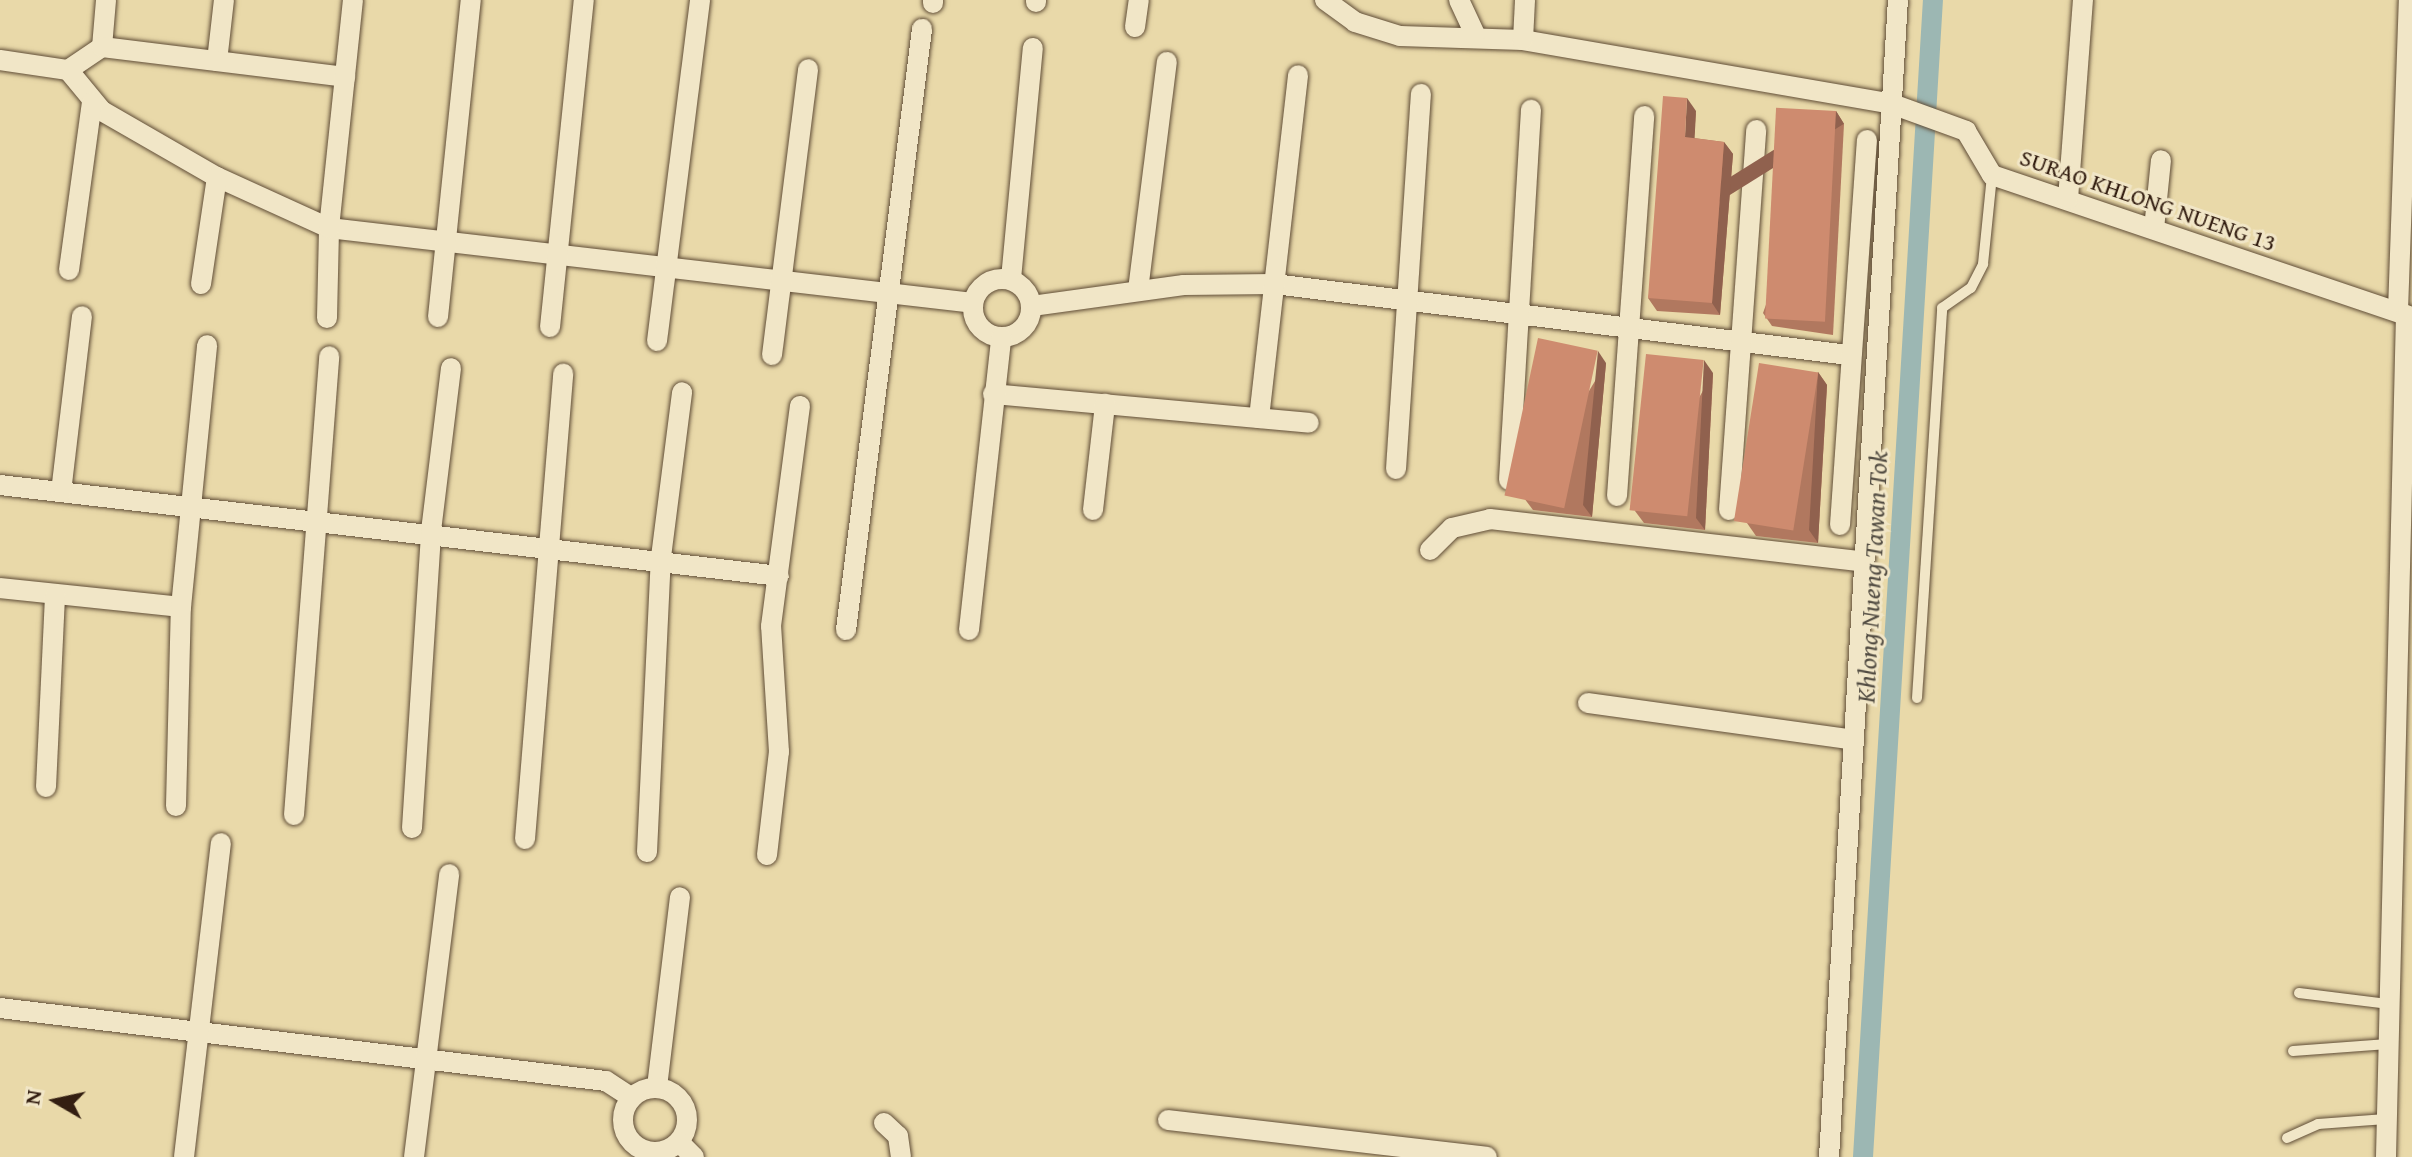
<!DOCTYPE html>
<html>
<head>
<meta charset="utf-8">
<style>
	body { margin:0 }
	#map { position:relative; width:2412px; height:1157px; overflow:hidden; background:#e9d9a9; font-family:"Gentium Book Plus",serif }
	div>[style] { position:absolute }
	.canal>* { height:20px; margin:-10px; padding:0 10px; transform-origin:10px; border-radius:10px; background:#9cb7b3 }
	.roads { filter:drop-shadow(0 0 2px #604d37) drop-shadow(0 0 2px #604d37) }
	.lane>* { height:10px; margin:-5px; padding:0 5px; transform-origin:5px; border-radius:5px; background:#f1e6c7 }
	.street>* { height:20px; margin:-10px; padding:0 10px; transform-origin:10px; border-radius:10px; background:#f1e6c7 }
	.street>.ring { margin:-10px; padding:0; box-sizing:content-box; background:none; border:20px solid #f1e6c7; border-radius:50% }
	.wall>* { inset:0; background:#b1785f }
	.shaded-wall>* { inset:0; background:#90614e; transform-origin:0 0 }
	.building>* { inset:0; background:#ce8b6f; transform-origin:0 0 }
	span { translate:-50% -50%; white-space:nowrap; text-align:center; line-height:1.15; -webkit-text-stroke:6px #f1e6c7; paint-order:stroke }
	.street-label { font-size:24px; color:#331e11 }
	.water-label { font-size:26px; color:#524c42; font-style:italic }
	.north { position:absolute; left:16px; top:1061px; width:80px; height:80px; -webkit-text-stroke:6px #f1e6c7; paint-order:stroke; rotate:279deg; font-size:22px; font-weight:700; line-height:32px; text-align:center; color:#331e11 }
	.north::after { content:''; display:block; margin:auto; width:28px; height:36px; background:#331e11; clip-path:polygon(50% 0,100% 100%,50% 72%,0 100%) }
</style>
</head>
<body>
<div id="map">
	<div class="canal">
		<div style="left:1863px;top:1157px;width:1159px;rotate:-86.54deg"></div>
	</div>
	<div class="roads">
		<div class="lane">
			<div style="left:1917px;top:698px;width:391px;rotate:-86.3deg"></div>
			<div style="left:1942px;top:308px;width:35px;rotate:-35deg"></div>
			<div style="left:1971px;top:288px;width:27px;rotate:-63deg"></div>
			<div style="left:1983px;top:264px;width:89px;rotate:-84.2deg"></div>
			<div style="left:2299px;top:993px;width:91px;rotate:7deg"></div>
			<div style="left:2293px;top:1051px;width:95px;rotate:-4.2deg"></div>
			<div style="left:2287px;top:1138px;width:34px;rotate:-24deg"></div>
			<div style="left:2318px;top:1124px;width:68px;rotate:-4.2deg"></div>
		</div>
		<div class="street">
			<div style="left:1325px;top:0;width:37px;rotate:36deg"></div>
			<div style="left:1355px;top:22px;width:47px;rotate:17.3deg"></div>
			<div style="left:1400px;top:36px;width:123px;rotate:1.9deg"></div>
			<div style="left:1523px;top:40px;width:375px;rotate:9.8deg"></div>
			<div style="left:1892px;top:104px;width:79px;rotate:20deg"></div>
			<div style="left:1966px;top:131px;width:51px;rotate:59.4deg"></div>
			<div style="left:1992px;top:175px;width:443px;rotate:18.7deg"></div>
			<div style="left:1459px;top:0;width:38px;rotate:65deg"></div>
			<div style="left:1036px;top:2px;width:2px;rotate:-90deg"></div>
			<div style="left:933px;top:3px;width:3px;rotate:-90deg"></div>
			<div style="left:1135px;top:27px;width:27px;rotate:-82deg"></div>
			<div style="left:1523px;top:40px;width:40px;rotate:-87.1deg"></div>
			<div style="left:102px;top:47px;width:47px;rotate:-85.1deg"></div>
			<div style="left:0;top:60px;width:69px;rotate:8.4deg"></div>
			<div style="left:217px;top:61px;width:61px;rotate:-83.5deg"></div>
			<div style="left:68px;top:70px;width:53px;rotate:50.3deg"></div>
			<div style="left:102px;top:111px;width:133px;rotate:29.9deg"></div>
			<div style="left:217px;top:177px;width:123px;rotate:24.5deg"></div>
			<div style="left:329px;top:228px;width:648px;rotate:6.64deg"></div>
			<div style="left:68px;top:70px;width:41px;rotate:-34.1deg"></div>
			<div style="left:102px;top:47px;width:245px;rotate:7deg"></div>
			<div style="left:2068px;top:199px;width:200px;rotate:-85.7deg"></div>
			<div style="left:2154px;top:229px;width:69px;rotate:-84.2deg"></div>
			<div style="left:69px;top:270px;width:169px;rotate:-82.2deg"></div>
			<div class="ring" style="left:973px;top:279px;width:38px;height:38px"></div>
			<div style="left:1011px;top:279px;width:232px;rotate:-84.6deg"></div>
			<div style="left:201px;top:284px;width:108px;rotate:-81.5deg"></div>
			<div style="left:1138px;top:290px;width:230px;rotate:-82.8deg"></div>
			<div style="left:1032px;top:306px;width:153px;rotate:-7.9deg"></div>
			<div style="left:1184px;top:285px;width:90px;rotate:-0.6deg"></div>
			<div style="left:1274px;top:284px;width:579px;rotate:7.04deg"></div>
			<div style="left:2398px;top:311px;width:311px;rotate:-88deg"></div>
			<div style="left:438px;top:317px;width:319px;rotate:-84.1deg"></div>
			<div style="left:327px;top:318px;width:90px;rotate:-88.7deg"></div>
			<div style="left:329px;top:228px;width:229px;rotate:-84deg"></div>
			<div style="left:550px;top:327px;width:329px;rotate:-84.1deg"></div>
			<div style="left:657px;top:341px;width:344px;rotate:-82.8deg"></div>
			<div style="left:772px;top:355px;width:288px;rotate:-82.8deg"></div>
			<div style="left:993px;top:394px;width:317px;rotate:5.2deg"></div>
			<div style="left:1259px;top:418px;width:345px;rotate:-83.5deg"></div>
			<div style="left:1396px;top:469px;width:376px;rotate:-86.2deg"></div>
			<div style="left:1509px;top:480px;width:371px;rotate:-86.6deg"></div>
			<div style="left:0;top:485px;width:784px;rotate:6.66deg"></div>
			<div style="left:61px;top:492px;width:177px;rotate:-83.2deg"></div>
			<div style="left:1617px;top:496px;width:381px;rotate:-85.9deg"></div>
			<div style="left:1093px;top:510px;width:107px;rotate:-83.5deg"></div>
			<div style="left:1729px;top:510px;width:381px;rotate:-85.9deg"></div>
			<div style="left:1840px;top:525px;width:386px;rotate:-86deg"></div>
			<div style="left:1430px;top:550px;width:31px;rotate:-45deg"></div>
			<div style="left:1452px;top:528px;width:39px;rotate:-13deg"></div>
			<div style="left:1490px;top:519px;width:373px;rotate:6.5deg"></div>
			<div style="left:0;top:588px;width:182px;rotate:6deg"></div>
			<div style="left:846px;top:630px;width:606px;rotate:-82.79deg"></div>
			<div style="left:969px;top:630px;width:294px;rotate:-83.7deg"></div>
			<div style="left:1588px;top:703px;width:268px;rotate:7.9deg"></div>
			<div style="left:46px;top:787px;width:192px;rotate:-87.3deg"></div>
			<div style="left:176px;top:806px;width:199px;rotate:-88.6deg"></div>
			<div style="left:181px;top:607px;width:263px;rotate:-84.3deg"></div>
			<div style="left:294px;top:815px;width:460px;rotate:-85.6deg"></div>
			<div style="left:412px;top:828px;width:298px;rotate:-86.3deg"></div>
			<div style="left:431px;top:531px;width:164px;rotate:-83deg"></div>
			<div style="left:525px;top:839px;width:467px;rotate:-85.3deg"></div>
			<div style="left:647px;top:852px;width:295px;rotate:-87.3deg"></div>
			<div style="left:661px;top:557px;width:166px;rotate:-82.7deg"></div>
			<div style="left:767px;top:855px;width:104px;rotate:-83.4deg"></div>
			<div style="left:779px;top:752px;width:126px;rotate:-93.6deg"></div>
			<div style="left:771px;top:626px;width:222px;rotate:-82.5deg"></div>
			<div style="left:0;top:1008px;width:610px;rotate:6.87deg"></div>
			<div style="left:606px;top:1081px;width:30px;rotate:33deg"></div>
			<div style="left:657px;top:1087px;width:191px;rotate:-83.1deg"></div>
			<div class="ring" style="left:623px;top:1088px;width:44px;height:44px"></div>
			<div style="left:1168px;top:1120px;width:321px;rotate:6.6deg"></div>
			<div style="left:884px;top:1123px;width:19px;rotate:43deg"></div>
			<div style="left:898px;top:1136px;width:21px;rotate:82deg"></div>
			<div style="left:679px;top:1142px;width:21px;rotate:45deg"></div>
			<div style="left:184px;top:1157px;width:316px;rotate:-83.3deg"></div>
			<div style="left:414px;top:1157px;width:285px;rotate:-82.9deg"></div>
			<div style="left:1829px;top:1157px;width:1159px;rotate:-86.59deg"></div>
			<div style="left:2386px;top:1157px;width:842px;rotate:-88.64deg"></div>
		</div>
	</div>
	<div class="wall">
		<div style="clip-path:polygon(1696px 111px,1694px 138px,1724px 142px,1733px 154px,1720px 315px,1657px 311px,1648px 298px)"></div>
		<div style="clip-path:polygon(1836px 111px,1844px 124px,1833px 335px,1772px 326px,1763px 313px)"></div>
		<div style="clip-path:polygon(1606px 363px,1592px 517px,1533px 510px,1524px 498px)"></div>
		<div style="clip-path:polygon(1818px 372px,1827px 385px,1818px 543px,1756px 536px,1747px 523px)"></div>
		<div style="clip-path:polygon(1713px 373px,1705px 530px,1644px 523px,1635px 511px)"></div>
	</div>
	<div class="shaded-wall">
		<div style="clip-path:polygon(1687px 98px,1696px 111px,1694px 150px,1685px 137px)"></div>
		<div style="left:1836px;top:111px;width:15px;height:211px;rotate:58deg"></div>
		<div style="clip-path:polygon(1724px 142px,1733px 154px,1720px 315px,1712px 303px)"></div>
		<div style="clip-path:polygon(1598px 351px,1606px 363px,1592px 517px,1583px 505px)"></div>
		<div style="clip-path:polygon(1704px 360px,1713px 373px,1705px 530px,1696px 518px)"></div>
		<div style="clip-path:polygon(1818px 372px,1827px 385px,1818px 543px,1809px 530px)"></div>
	</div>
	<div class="building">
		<div style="clip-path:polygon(1663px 96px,1687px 98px,1685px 137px,1724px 142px,1712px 303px,1648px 298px)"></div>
		<div style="left:1836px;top:111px;width:211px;height:60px;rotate:93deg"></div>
		<div style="left:1538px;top:338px;width:61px;height:161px;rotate:12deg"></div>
		<div style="left:1646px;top:354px;width:58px;height:157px;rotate:6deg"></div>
		<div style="left:1759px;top:363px;width:60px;height:160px;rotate:9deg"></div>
	</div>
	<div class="street-label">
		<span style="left:2148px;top:200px;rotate:19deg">SURAO KHLONG NUENG 13</span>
	</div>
	<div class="water-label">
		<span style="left:1872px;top:577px;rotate:-87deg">Khlong Nueng Tawan Tok</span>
	</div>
	<div class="north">N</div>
</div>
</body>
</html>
